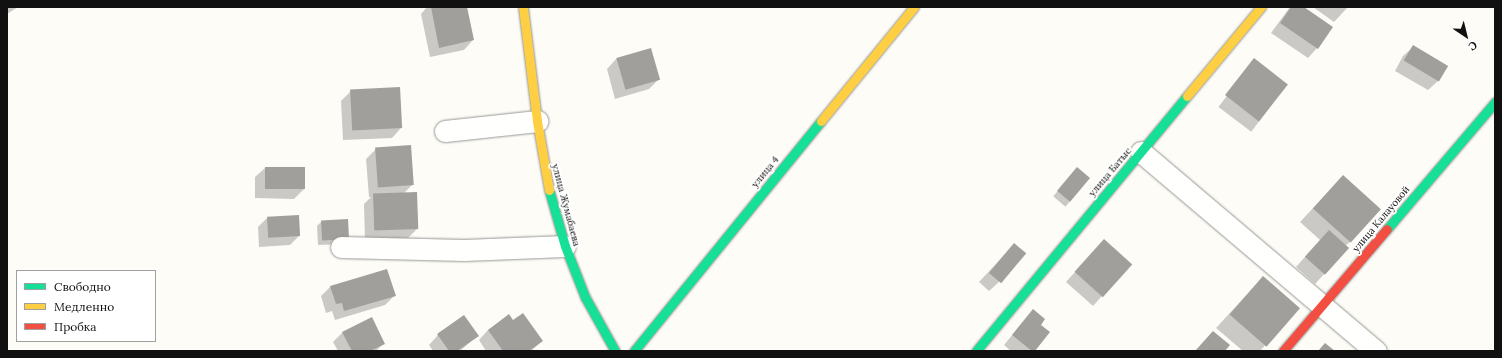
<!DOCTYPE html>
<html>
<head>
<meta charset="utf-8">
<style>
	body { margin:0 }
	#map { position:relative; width:1502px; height:358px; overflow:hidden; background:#fdfcf7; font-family:Lora,serif }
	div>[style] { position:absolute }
	.shadow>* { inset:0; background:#0003; transform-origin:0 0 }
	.building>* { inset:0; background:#a19f9c; transform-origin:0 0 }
	.roads { filter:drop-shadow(0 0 1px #979795) drop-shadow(0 0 1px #979795) }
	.street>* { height:21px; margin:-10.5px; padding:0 10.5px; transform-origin:10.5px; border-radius:10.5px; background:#fffffe }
	.fast>* { height:9px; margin:-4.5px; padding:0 4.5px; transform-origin:4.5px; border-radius:4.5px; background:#16e098 }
	.slow>* { height:9px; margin:-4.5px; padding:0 4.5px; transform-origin:4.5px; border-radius:4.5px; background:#ffcf43 }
	.jam>* { height:9px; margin:-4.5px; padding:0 4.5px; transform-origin:4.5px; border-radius:4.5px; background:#f24e42 }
	span { translate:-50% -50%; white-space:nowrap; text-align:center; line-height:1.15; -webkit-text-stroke:4px #fff; paint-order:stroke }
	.street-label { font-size:10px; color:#111 }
	.frame { position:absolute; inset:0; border:8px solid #111; pointer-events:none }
	.legend { position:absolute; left:16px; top:270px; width:140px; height:72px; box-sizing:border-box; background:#fff; border:1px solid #a0a0a0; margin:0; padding:5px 7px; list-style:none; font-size:12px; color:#111 }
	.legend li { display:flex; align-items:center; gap:8px; height:20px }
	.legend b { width:20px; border:1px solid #a0a0a0 }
	.north { position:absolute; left:1446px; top:16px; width:40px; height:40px; -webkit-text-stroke:3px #fff; paint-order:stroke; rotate:145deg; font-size:11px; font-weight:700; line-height:16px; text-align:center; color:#111 }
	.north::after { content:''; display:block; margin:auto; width:14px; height:18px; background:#111; clip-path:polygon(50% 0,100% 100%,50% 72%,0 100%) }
</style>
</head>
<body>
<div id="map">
	<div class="shadow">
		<div style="clip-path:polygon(7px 7px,18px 7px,7px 14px)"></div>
		<div style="clip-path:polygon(427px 7px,466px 7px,473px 40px,464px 50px,430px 57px,421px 14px)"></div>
		<div style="clip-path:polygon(1290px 7px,1302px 7px,1317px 48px,1308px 58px,1271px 33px)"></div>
		<div style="clip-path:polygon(1313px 7px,1348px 7px,1334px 22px)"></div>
		<div style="clip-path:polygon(1413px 47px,1446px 66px,1438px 81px,1428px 90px,1395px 71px,1403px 56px)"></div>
		<div style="clip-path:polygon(650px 49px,658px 80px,649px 89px,615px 99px,607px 69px,616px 59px)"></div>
		<div style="left:1254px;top:60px;width:41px;height:59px;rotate:37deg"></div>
		<div style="clip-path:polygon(351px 91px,401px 128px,392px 138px,343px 140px,341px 101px)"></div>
		<div style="clip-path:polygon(376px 149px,413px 184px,404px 193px,417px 229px,408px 238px,365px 241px,364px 204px,371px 197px,369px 197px,366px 159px)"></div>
		<div style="clip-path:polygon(265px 168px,304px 189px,294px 199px,255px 198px,255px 177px)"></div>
		<div style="left:1077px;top:168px;width:16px;height:37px;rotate:40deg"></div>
		<div style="clip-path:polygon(1343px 176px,1350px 242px,1345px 246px,1348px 248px,1315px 284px,1296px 267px,1320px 240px,1300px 222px)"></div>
		<div style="clip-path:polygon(267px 218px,299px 236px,290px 245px,259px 247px,258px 227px)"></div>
		<div style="clip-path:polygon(322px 221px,343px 244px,318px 245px,317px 226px)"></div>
		<div style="clip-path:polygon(1104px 240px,1102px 296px,1093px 306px,1066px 282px)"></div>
		<div style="clip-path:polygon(1005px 254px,999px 282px,989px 291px,979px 282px)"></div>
		<div style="clip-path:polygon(1263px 277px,1298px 308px,1260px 351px,1243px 351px,1216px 328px)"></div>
		<div style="clip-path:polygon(330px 287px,394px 296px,385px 305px,335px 320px,332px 311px,326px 313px,321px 296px)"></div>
		<div style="clip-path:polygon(1033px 310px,1039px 325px,1034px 351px,1011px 351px,1004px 345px)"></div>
		<div style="clip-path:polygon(509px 316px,513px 321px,542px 341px,531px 351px,486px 351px,479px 340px,488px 330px)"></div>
		<div style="clip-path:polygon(343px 332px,384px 343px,376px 351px,338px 351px,333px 342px)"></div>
		<div style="clip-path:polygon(438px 335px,477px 336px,460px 351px,433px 351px,429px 345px)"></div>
	</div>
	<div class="building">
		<div style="clip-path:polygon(431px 7px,467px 7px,474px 40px,439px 48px)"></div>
		<div style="clip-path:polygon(1291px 7px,1304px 7px,1333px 27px,1318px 49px,1280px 23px)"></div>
		<div style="left:1413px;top:45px;width:41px;height:18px;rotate:31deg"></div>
		<div style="left:651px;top:48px;width:33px;height:36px;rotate:74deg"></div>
		<div style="left:1254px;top:58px;width:43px;height:47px;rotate:38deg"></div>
		<div style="left:400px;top:87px;width:41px;height:50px;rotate:87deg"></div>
		<div style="left:411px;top:145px;width:40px;height:36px;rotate:86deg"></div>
		<div style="left:265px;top:167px;width:40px;height:22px"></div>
		<div style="left:1077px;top:167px;width:17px;height:31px;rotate:40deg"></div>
		<div style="left:1343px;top:175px;width:51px;height:45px;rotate:42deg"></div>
		<div style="left:417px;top:192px;width:37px;height:44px;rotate:88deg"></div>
		<div style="left:299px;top:215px;width:21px;height:32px;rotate:87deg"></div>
		<div style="left:348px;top:219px;width:20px;height:27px;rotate:87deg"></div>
		<div style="left:1329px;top:230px;width:27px;height:36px;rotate:42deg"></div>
		<div style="left:1104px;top:239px;width:38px;height:44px;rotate:42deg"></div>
		<div style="left:1014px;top:243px;width:16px;height:39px;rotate:40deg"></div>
		<div style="clip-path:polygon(387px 269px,396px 296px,344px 311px,342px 303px,336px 304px,330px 286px)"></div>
		<div style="left:1263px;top:276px;width:49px;height:51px;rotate:41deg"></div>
		<div style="clip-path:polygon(1033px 309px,1045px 319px,1041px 325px,1050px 332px,1035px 351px,1032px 351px,1012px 335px)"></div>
		<div style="clip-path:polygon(523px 313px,543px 341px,529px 351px,503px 351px,488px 330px,509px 314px,513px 320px)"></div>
		<div style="clip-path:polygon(464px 315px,479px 336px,457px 351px,449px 351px,437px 334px)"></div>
		<div style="clip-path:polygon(372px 317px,385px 344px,370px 351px,352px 351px,342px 332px)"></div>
		<div style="clip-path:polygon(1213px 331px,1230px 345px,1225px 351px,1195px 351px)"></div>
		<div style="clip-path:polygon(1325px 343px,1335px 351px,1318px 351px)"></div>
	</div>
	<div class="roads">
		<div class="street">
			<div style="left:445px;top:131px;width:93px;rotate:-6.2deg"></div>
			<div style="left:1141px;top:152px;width:308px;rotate:40.3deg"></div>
			<div style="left:341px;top:247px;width:123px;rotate:1.4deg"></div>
			<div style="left:464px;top:250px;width:101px;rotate:-2.3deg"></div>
		</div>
		<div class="fast">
			<div style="left:549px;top:190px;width:58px;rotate:74.1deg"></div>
			<div style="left:565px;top:246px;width:55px;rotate:68.6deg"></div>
			<div style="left:585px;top:297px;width:62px;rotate:60.9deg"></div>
			<div style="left:1387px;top:229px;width:167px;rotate:-49.6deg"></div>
			<div style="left:634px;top:351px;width:296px;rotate:-50.9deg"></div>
			<div style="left:976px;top:351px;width:331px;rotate:-50.4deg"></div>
		</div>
		<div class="slow">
			<div style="left:523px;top:7px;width:115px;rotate:83deg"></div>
			<div style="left:537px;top:121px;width:70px;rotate:80.1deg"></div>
			<div style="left:1187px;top:96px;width:116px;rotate:-50.3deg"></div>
			<div style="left:821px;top:121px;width:147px;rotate:-50.8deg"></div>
		</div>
		<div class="jam">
			<div style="left:1283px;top:351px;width:160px;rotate:-49.6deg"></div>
		</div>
	</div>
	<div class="street-label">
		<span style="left:765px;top:172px;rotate:-51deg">улица 4</span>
		<span style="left:1110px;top:172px;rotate:-50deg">улица Батыс</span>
		<span style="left:566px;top:205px;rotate:75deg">улица Жумабаева</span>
		<span style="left:1381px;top:219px;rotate:-50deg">улица Калауовой</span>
	</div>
	<div class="frame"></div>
	<ul class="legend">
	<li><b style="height:5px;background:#16e098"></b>Свободно</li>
	<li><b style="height:5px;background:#ffcf43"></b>Медленно</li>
	<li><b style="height:5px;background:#f24e42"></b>Пробка</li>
	</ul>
	<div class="north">С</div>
</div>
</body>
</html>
